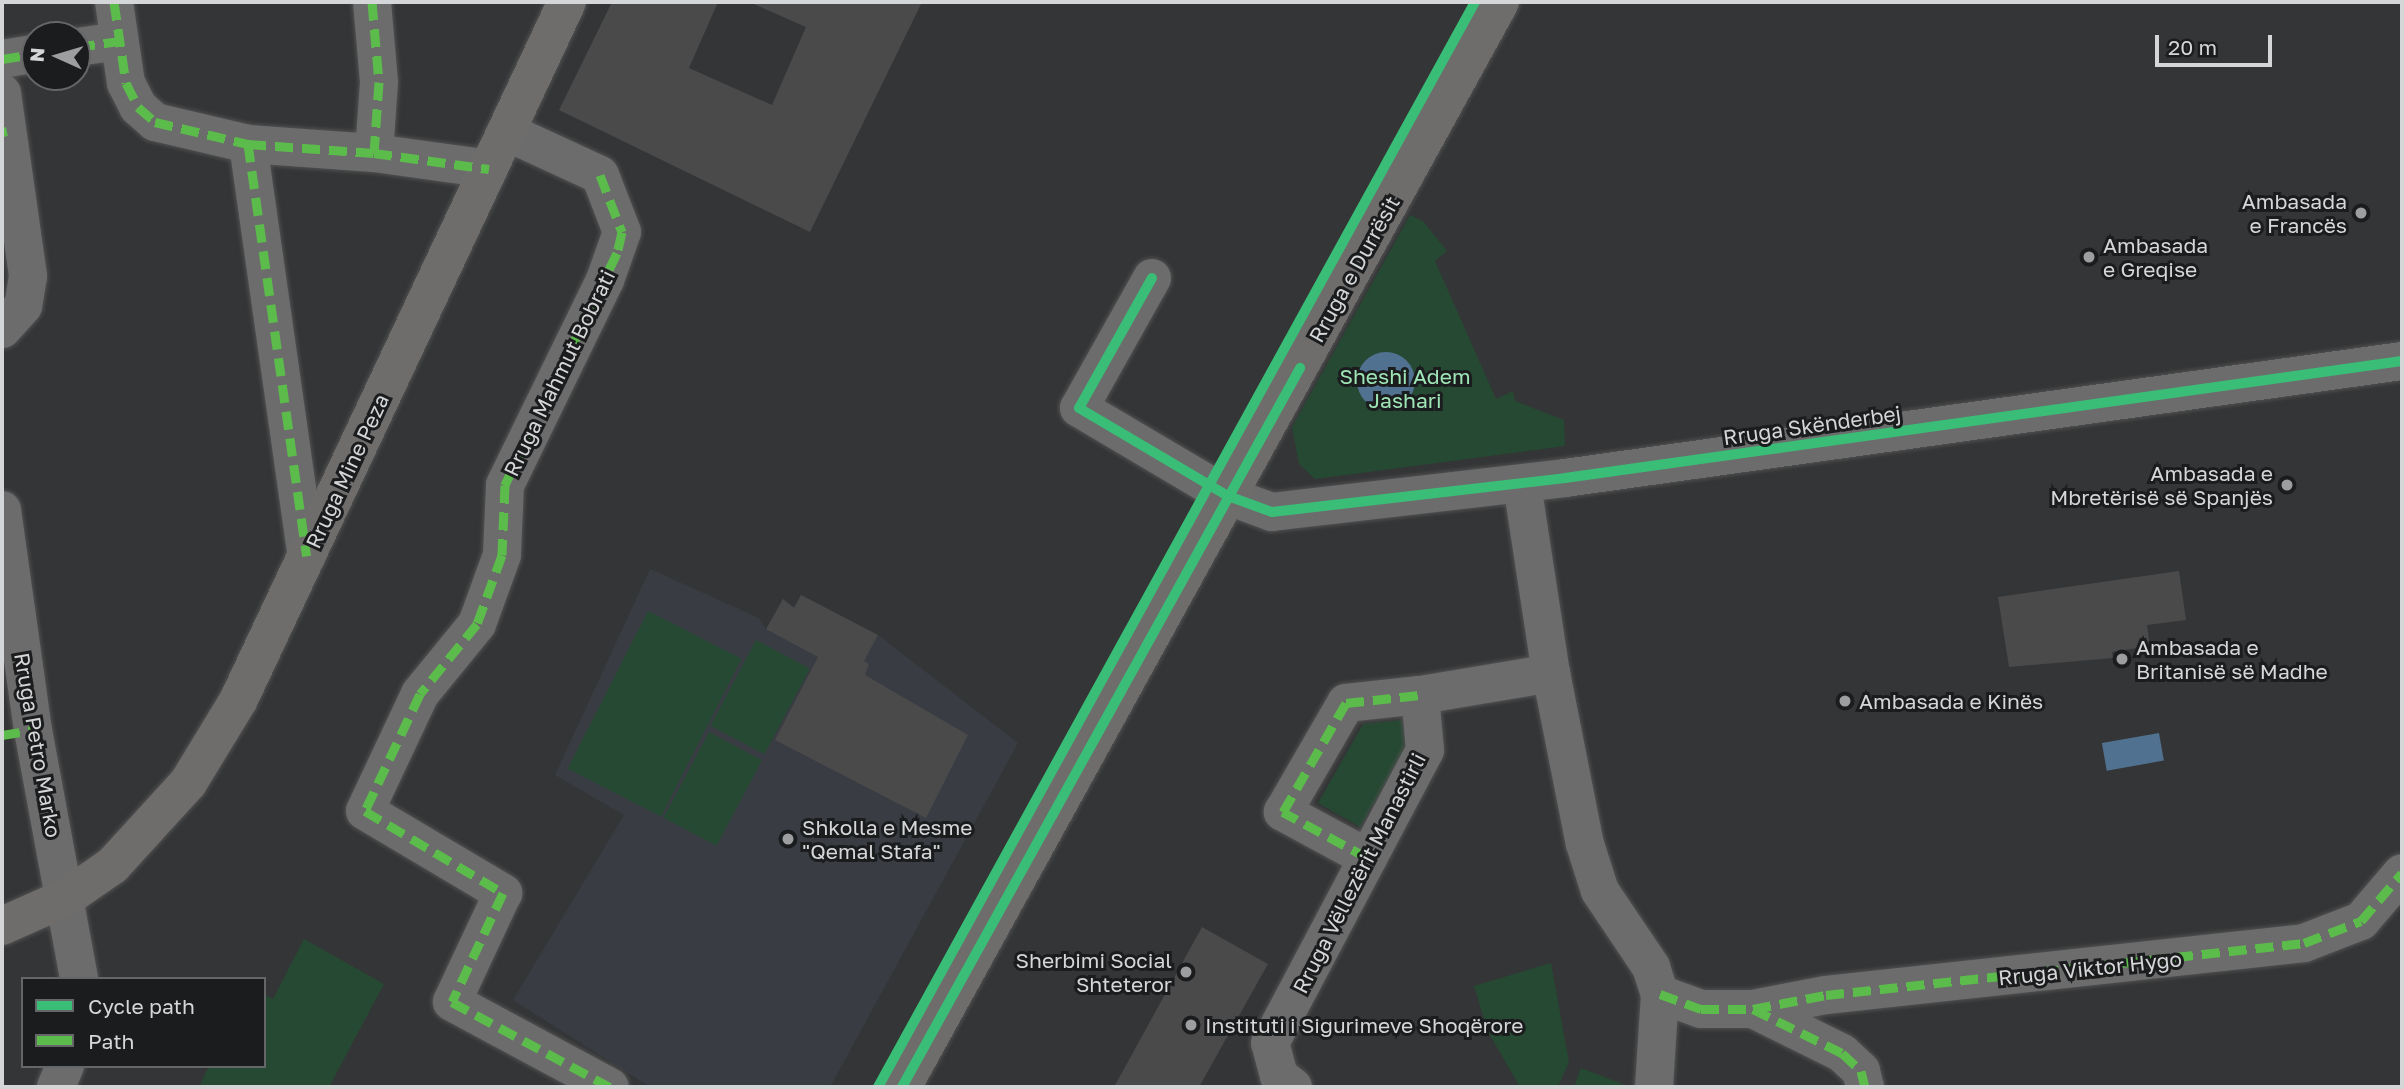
<!DOCTYPE html>
<html>
<head>
<meta charset="utf-8">
<style>
	body { margin:0 }
	#map { position:relative; width:2404px; height:1089px; overflow:hidden; background:#343536; font-family:"Golos Text",sans-serif }
	div>[style] { position:absolute }
	.built>* { inset:0; background:#393c43 }
	.green>* { inset:0; background:#264933; transform-origin:0 0 }
	.water>* { inset:0; background:#517190; transform-origin:0 0 }
	.round { border-radius:50% }
	.building>* { inset:0; background:#4a4a4b }
	.roads { filter:drop-shadow(0 0 2px #515152) drop-shadow(0 0 2px #515152) }
	.minor>* { height:38px; margin:-19px; padding:0 19px; transform-origin:19px; border-radius:19px; background:#6c6c6d }
	.secondary>* { height:38px; margin:-19px; padding:0 19px; transform-origin:19px; border-radius:19px; background:#6f6c6c }
	.quiet>* { height:9px; margin-top:-4.5px; transform-origin:0; background:repeating-linear-gradient(90deg,#5cbc4b 0 18px,transparent 0 27px) }
	.cycleway>* { height:10px; margin:-5px; padding:0 5px; transform-origin:5px; border-radius:5px; background:#3abd76 }
	.dots>* { width:19px; height:19px; translate:-50% -50%; box-sizing:border-box; border:4px solid #1b1c1d; border-radius:50% }
	span { translate:-50% -50%; white-space:nowrap; text-align:center; line-height:1.15; -webkit-text-stroke:6px #1b1c1d; paint-order:stroke }
	.poi-label { font-size:21px; color:#d5d6d7 }
	.right { translate:-100% -50%; text-align:right }
	.left { translate:0 -50%; text-align:left }
	.street-label { font-size:21px; color:#d5d6d7 }
	.park-label { font-size:21px; color:#9fe6b7 }
	.frame { position:absolute; inset:0; border:4px solid #d5d6d7; pointer-events:none }
	.legend { position:absolute; left:21px; top:977px; width:245px; height:91px; box-sizing:border-box; background:#1b1c1d; border:2px solid #656667; margin:0; padding:9px 12px; list-style:none; font-size:21px; color:#d5d6d7 }
	.legend li { display:flex; align-items:center; gap:14px; height:35px }
	.legend b { width:35px; border:2px solid #656667 }
	.north { position:absolute; left:21px; top:21px; width:70px; height:70px; box-sizing:border-box; background:#1b1c1d; border:2px solid #656667; border-radius:50%; rotate:274deg; font-size:19px; font-weight:700; line-height:28px; text-align:center; color:#d5d6d7 }
	.north::after { content:''; display:block; margin:auto; width:24px; height:32px; background:#9d9e9f; clip-path:polygon(50% 0,100% 100%,50% 72%,0 100%) }
	.scale { position:absolute; left:2155px; top:35px; width:117px; height:32px; box-sizing:border-box; border:4px solid #d5d6d7; border-top:0; padding-left:9px; font-size:21px; line-height:24px; white-space:nowrap; color:#d5d6d7; -webkit-text-stroke:5px #1b1c1d; paint-order:stroke }
</style>
</head>
<body>
<div id="map">
	<div class="built">
		<div style="clip-path:polygon(650px 569px,759px 618px,766px 629px,783px 599px,794px 607px,801px 595px,878px 635px,1018px 743px,830px 1087px,650px 1087px,513px 1000px,624px 815px,555px 775px)"></div>
	</div>
	<div class="green">
		<div style="clip-path:polygon(1410px 215px,1423px 221px,1447px 251px,1435px 261px,1496px 399px,1513px 391px,1515px 401px,1564px 420px,1565px 446px,1315px 479px,1299px 464px,1292px 427px)"></div>
		<div style="left:648px;top:611px;width:105px;height:177px;rotate:27deg"></div>
		<div style="left:756px;top:640px;width:61px;height:97px;rotate:28deg"></div>
		<div style="clip-path:polygon(1402px 720px,1406px 747px,1360px 827px,1318px 803px,1363px 724px)"></div>
		<div style="left:709px;top:732px;width:60px;height:97px;rotate:28deg"></div>
		<div style="clip-path:polygon(304px 939px,384px 984px,329px 1087px,199px 1087px,209px 1066px,264px 1066px,264px 995px,273px 999px)"></div>
		<div style="clip-path:polygon(1551px 963px,1569px 1062px,1558px 1087px,1520px 1087px,1488px 1032px,1474px 986px)"></div>
		<div style="clip-path:polygon(1581px 1068px,1623px 1084px,1621px 1087px,1574px 1087px)"></div>
	</div>
	<div class="water">
		<div class="round" style="left:1357px;top:352px;width:58px;height:58px"></div>
		<div style="left:2159px;top:733px;width:28px;height:58px;rotate:80deg"></div>
	</div>
	<div class="building">
		<div style="clip-path:polygon(612px 2px,718px 2px,689px 68px,772px 105px,806px 27px,749px 2px,922px 2px,810px 232px,559px 110px)"></div>
		<div style="clip-path:polygon(2179px 571px,2186px 620px,2147px 625px,2150px 646px,2112px 652px,2113px 658px,2009px 667px,1998px 597px)"></div>
		<div style="clip-path:polygon(801px 595px,878px 635px,864px 661px,869px 664px,865px 675px,968px 735px,926px 818px,775px 740px,818px 657px,766px 629px,783px 599px,794px 608px)"></div>
		<div style="clip-path:polygon(1202px 927px,1268px 964px,1199px 1087px,1114px 1087px)"></div>
	</div>
	<div class="roads">
		<div class="minor">
			<div style="left:114px;top:2px;width:82px;rotate:81.6deg"></div>
			<div style="left:126px;top:83px;width:27px;rotate:63deg"></div>
			<div style="left:138px;top:107px;width:23px;rotate:41deg"></div>
			<div style="left:155px;top:122px;width:96px;rotate:13.3deg"></div>
			<div style="left:248px;top:144px;width:126px;rotate:4.1deg"></div>
			<div style="left:374px;top:153px;width:116px;rotate:7.9deg"></div>
			<div style="left:372px;top:2px;width:80px;rotate:85deg"></div>
			<div style="left:379px;top:82px;width:71px;rotate:94deg"></div>
			<div style="left:77px;top:47px;width:42px;rotate:-8.1deg"></div>
			<div style="left:2px;top:59px;width:33px;rotate:-9deg"></div>
			<div style="left:2px;top:93px;width:185px;rotate:81.9deg"></div>
			<div style="left:28px;top:276px;width:30px;rotate:99deg"></div>
			<div style="left:23px;top:306px;width:31px;rotate:132deg"></div>
			<div style="left:507px;top:132px;width:102px;rotate:24.8deg"></div>
			<div style="left:600px;top:175px;width:61px;rotate:68.9deg"></div>
			<div style="left:622px;top:232px;width:51px;rotate:109.5deg"></div>
			<div style="left:605px;top:280px;width:228px;rotate:116deg"></div>
			<div style="left:505px;top:485px;width:70px;rotate:92.5deg"></div>
			<div style="left:502px;top:555px;width:73px;rotate:109.9deg"></div>
			<div style="left:477px;top:624px;width:90px;rotate:129.2deg"></div>
			<div style="left:420px;top:694px;width:129px;rotate:115.2deg"></div>
			<div style="left:365px;top:811px;width:161px;rotate:30.7deg"></div>
			<div style="left:503px;top:893px;width:120px;rotate:115.1deg"></div>
			<div style="left:452px;top:1002px;width:179px;rotate:28.3deg"></div>
			<div style="left:248px;top:144px;width:416px;rotate:81.9deg"></div>
			<div style="left:1152px;top:278px;width:149px;rotate:119.3deg"></div>
			<div style="left:1079px;top:408px;width:173px;rotate:30.6deg"></div>
			<div style="left:1228px;top:496px;width:47px;rotate:20deg"></div>
			<div style="left:1272px;top:512px;width:295px;rotate:-6.6deg"></div>
			<div style="left:1565px;top:478px;width:845px;rotate:-7.96deg"></div>
			<div style="left:1522px;top:484px;width:191px;rotate:81.3deg"></div>
			<div style="left:1551px;top:673px;width:174px;rotate:78.8deg"></div>
			<div style="left:1585px;top:844px;width:49px;rotate:72.3deg"></div>
			<div style="left:1600px;top:891px;width:92px;rotate:56.1deg"></div>
			<div style="left:1651px;top:967px;width:28px;rotate:72deg"></div>
			<div style="left:1660px;top:994px;width:93px;rotate:93.7deg"></div>
			<div style="left:2px;top:510px;width:222px;rotate:82deg"></div>
			<div style="left:33px;top:730px;width:253px;rotate:79.5deg"></div>
			<div style="left:1368px;top:858px;width:97px;rotate:-151.6deg"></div>
			<div style="left:1283px;top:812px;width:126px;rotate:-60deg"></div>
			<div style="left:1346px;top:703px;width:74px;rotate:-6.2deg"></div>
			<div style="left:1660px;top:994px;width:44px;rotate:20.1deg"></div>
			<div style="left:1701px;top:1009px;width:52px"></div>
			<div style="left:1753px;top:1009px;width:74px;rotate:-10.9deg"></div>
			<div style="left:1826px;top:995px;width:481px;rotate:-6.2deg"></div>
			<div style="left:2304px;top:943px;width:61px;rotate:-21.1deg"></div>
			<div style="left:2361px;top:921px;width:63px;rotate:-49.5deg"></div>
			<div style="left:1753px;top:1009px;width:99px;rotate:26.3deg"></div>
			<div style="left:1842px;top:1053px;width:26px;rotate:43deg"></div>
			<div style="left:1861px;top:1071px;width:16px;rotate:76deg"></div>
			<div style="left:56px;top:1087px;width:23px;rotate:-67deg"></div>
			<div style="left:1293px;top:1087px;width:18px;rotate:-142deg"></div>
			<div style="left:1279px;top:1076px;width:34px;rotate:-105deg"></div>
			<div style="left:1270px;top:1043px;width:331px;rotate:-62.1deg"></div>
			<div style="left:1425px;top:750px;width:55px;rotate:-95.2deg"></div>
			<div style="left:1420px;top:695px;width:133px;rotate:-9.5deg"></div>
		</div>
		<div class="secondary">
			<div style="left:2px;top:926px;width:71px;rotate:-24deg"></div>
			<div style="left:67px;top:897px;width:56px;rotate:-34.8deg"></div>
			<div style="left:113px;top:865px;width:111px;rotate:-47.6deg"></div>
			<div style="left:188px;top:783px;width:98px;rotate:-58.7deg"></div>
			<div style="left:239px;top:699px;width:770px;rotate:-64.8deg"></div>
			<div style="left:902px;top:1087px;width:1239px;rotate:-61.14deg"></div>
		</div>
	</div>
	<div class="quiet">
		<div style="left:114px;top:2px;width:82px;rotate:81.6deg"></div>
		<div style="left:126px;top:83px;width:27px;rotate:63deg"></div>
		<div style="left:138px;top:107px;width:23px;rotate:41deg"></div>
		<div style="left:155px;top:122px;width:96px;rotate:13.3deg"></div>
		<div style="left:248px;top:144px;width:126px;rotate:4.1deg"></div>
		<div style="left:374px;top:153px;width:116px;rotate:7.9deg"></div>
		<div style="left:372px;top:2px;width:80px;rotate:85deg"></div>
		<div style="left:379px;top:82px;width:71px;rotate:94deg"></div>
		<div style="left:77px;top:47px;width:42px;rotate:-8.1deg"></div>
		<div style="left:2px;top:59px;width:33px;rotate:-9deg"></div>
		<div style="left:2px;top:132px;width:5px;rotate:-11deg"></div>
		<div style="left:248px;top:144px;width:416px;rotate:81.9deg"></div>
		<div style="left:600px;top:175px;width:61px;rotate:68.9deg"></div>
		<div style="left:622px;top:232px;width:22px;rotate:103deg"></div>
		<div style="left:617px;top:253px;width:258px;rotate:115.8deg"></div>
		<div style="left:505px;top:485px;width:70px;rotate:92.5deg"></div>
		<div style="left:502px;top:555px;width:73px;rotate:109.9deg"></div>
		<div style="left:477px;top:624px;width:90px;rotate:129.2deg"></div>
		<div style="left:420px;top:694px;width:129px;rotate:115.2deg"></div>
		<div style="left:365px;top:811px;width:161px;rotate:30.7deg"></div>
		<div style="left:503px;top:893px;width:120px;rotate:115.1deg"></div>
		<div style="left:452px;top:1002px;width:179px;rotate:28.3deg"></div>
		<div style="left:2px;top:735px;width:31px;rotate:-9deg"></div>
		<div style="left:1368px;top:858px;width:97px;rotate:-151.6deg"></div>
		<div style="left:1283px;top:812px;width:126px;rotate:-60deg"></div>
		<div style="left:1346px;top:703px;width:74px;rotate:-6.2deg"></div>
		<div style="left:1660px;top:994px;width:44px;rotate:20.1deg"></div>
		<div style="left:1701px;top:1009px;width:52px"></div>
		<div style="left:1753px;top:1009px;width:74px;rotate:-10.9deg"></div>
		<div style="left:1826px;top:995px;width:481px;rotate:-6.2deg"></div>
		<div style="left:2304px;top:943px;width:61px;rotate:-21.1deg"></div>
		<div style="left:2361px;top:921px;width:63px;rotate:-49.5deg"></div>
		<div style="left:1753px;top:1009px;width:99px;rotate:26.3deg"></div>
		<div style="left:1842px;top:1053px;width:26px;rotate:43deg"></div>
		<div style="left:1861px;top:1071px;width:16px;rotate:76deg"></div>
	</div>
	<div class="cycleway">
		<div style="left:1152px;top:278px;width:149px;rotate:119.3deg"></div>
		<div style="left:1079px;top:408px;width:173px;rotate:30.6deg"></div>
		<div style="left:1228px;top:496px;width:47px;rotate:20deg"></div>
		<div style="left:1272px;top:512px;width:295px;rotate:-6.6deg"></div>
		<div style="left:1565px;top:478px;width:845px;rotate:-7.96deg"></div>
		<div style="left:878px;top:1087px;width:1238px;rotate:-61.18deg"></div>
		<div style="left:902px;top:1087px;width:822px;rotate:-61.03deg"></div>
	</div>
	<div class="dots">
		<div style="left:2361px;top:213px;background:#9d9e9f"></div>
		<div style="left:2089px;top:257px;background:#9d9e9f"></div>
		<div style="left:2287px;top:485px;background:#9d9e9f"></div>
		<div style="left:2122px;top:659px;background:#9d9e9f"></div>
		<div style="left:1845px;top:701px;background:#9d9e9f"></div>
		<div style="left:788px;top:839px;background:#9d9e9f"></div>
		<div style="left:1186px;top:972px;background:#9d9e9f"></div>
		<div style="left:1191px;top:1025px;background:#9d9e9f"></div>
	</div>
	<div class="poi-label">
		<span class="right" style="left:2347px;top:213px">Ambasada<br>e Francës</span>
		<span class="left" style="left:2103px;top:257px">Ambasada<br>e Greqise</span>
		<span class="right" style="left:2273px;top:485px">Ambasada e<br>Mbretërisë së Spanjës</span>
		<span class="left" style="left:2136px;top:659px">Ambasada e<br>Britanisë së Madhe</span>
		<span class="left" style="left:1859px;top:701px">Ambasada e Kinës</span>
		<span class="left" style="left:802px;top:839px">Shkolla e Mesme<br>"Qemal Stafa"</span>
		<span class="right" style="left:1172px;top:972px">Sherbimi Social<br>Shteteror</span>
		<span class="left" style="left:1205px;top:1025px">Instituti i Sigurimeve Shoqërore</span>
	</div>
	<div class="street-label">
		<span style="left:1354px;top:269px;rotate:-61deg">Rruga e Durrësit</span>
		<span style="left:559px;top:373px;rotate:-64deg">Rruga Mahmut Bobrati</span>
		<span style="left:1812px;top:425px;rotate:-8deg">Rruga Skënderbej</span>
		<span style="left:347px;top:471px;rotate:-65deg">Rruga Mine Peza</span>
		<span style="left:38px;top:745px;rotate:80deg">Rruga Petro Marko</span>
		<span style="left:1359px;top:873px;rotate:-63deg">Rruga Vëllezërit Manastirli</span>
		<span style="left:2090px;top:968px;rotate:-6deg">Rruga Viktor Hygo</span>
	</div>
	<div class="park-label">
		<span style="left:1405px;top:388px">Sheshi Adem<br>Jashari</span>
	</div>
	<div class="frame"></div>
	<ul class="legend">
	<li><b style="height:9px;background:#3abd76"></b>Cycle path</li>
	<li><b style="height:9px;background:#5cbc4b"></b>Path</li>
	</ul>
	<div class="north">N</div>
	<div class="scale">20 m</div>
</div>
</body>
</html>
